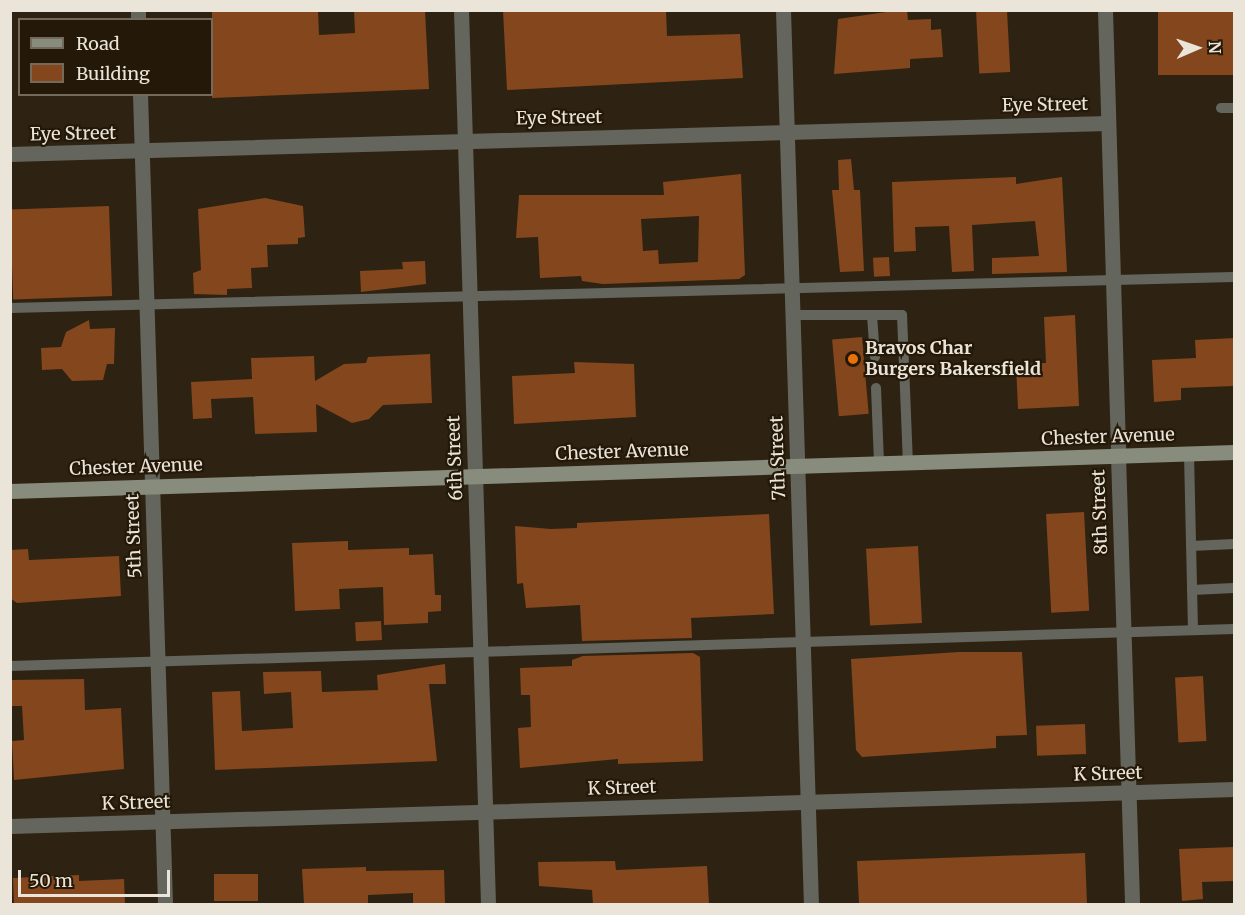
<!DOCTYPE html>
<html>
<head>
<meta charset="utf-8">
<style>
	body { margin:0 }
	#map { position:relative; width:1245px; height:915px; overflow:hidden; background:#2e2312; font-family:Merriweather,serif }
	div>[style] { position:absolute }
	.building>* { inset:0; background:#84461d; transform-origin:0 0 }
	.service>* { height:10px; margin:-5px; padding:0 5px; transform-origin:5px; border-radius:5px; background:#64665d }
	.minor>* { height:15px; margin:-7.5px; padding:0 7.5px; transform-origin:7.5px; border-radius:7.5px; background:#64665d }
	.tertiary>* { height:15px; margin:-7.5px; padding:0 7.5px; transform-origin:7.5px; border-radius:7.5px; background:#64665d }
	.secondary>* { height:15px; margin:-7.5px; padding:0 7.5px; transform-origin:7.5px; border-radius:7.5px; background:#878c7c }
	.dots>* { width:16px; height:16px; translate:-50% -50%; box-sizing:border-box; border:3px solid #241908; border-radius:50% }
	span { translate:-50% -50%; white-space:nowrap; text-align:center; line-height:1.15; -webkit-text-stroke:4.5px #241908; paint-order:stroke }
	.street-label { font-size:18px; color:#ebe4d9 }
	.poi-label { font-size:18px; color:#ebe4d9; font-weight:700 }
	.left { translate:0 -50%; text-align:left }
	.frame { position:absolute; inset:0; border:12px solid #ebe4d9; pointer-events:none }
	.legend { position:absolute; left:18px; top:18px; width:195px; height:78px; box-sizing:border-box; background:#241908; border:2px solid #746a5c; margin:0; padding:8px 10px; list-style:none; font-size:18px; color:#ebe4d9 }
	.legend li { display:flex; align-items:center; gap:12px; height:30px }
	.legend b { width:30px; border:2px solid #746a5c }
	.north { position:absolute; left:1167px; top:18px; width:60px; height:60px; -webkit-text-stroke:4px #241908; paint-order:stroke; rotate:88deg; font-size:16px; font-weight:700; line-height:24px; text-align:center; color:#ebe4d9 }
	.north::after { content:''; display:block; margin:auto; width:21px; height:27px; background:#ebe4d9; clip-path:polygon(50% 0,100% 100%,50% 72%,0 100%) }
	.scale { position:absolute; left:18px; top:870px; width:152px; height:27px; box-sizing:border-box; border:3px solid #ebe4d9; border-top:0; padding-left:8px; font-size:18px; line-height:21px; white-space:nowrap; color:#ebe4d9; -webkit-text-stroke:4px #241908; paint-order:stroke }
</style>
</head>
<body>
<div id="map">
	<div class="building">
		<div style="clip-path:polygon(212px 10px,318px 10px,319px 35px,355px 33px,354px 10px,425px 10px,429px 89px,212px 98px)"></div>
		<div style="clip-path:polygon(503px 10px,666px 10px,667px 36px,740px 34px,743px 78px,507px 90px)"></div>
		<div style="clip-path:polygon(900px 10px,907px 10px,908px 20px,931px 19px,931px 30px,941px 29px,943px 57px,910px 59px,910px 68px,834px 74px,838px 19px)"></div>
		<div style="left:1007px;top:10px;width:62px;height:31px;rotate:87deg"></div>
		<div style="left:1158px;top:10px;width:76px;height:65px"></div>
		<div style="clip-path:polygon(851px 159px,854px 190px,860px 190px,864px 271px,840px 272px,832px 190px,839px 190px,838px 160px)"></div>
		<div style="clip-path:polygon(evenodd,741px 174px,745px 275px,739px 279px,603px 284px,582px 281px,581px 276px,540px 278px,538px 237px,516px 238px,519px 195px,664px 195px,663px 182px,741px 174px,699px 216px,698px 262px,659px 264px,658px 250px,643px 251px,641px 219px,699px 216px)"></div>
		<div style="clip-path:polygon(1016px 177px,1016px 184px,1062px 177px,1067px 272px,992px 274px,992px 258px,1039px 256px,1035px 221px,972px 225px,974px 271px,952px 272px,949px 226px,915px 227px,916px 251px,894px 252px,892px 182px)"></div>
		<div style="clip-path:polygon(265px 198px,303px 206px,305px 237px,298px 238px,298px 244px,267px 245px,268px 267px,251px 268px,252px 288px,227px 289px,227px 295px,194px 294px,193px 273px,201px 270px,198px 209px)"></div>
		<div style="left:109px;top:206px;width:90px;height:99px;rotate:88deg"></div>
		<div style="left:889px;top:257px;width:19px;height:16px;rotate:87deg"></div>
		<div style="clip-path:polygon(425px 261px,426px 284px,361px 292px,360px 271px,403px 269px,402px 262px)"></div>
		<div style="clip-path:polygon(1075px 315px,1079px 406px,1018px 409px,1016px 364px,1046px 363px,1044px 317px)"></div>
		<div style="clip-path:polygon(89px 320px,90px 329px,115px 328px,114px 364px,107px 364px,103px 380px,72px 381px,62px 369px,42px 370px,41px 348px,61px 347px,66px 332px)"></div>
		<div style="left:862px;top:337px;width:77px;height:30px;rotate:85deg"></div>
		<div style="clip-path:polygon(1234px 338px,1234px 386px,1181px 388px,1181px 400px,1154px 402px,1152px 360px,1196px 358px,1195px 340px)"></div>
		<div style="clip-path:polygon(430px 354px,432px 403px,383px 405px,369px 419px,352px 423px,316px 404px,317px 432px,255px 434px,253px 397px,211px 399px,212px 418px,193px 419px,191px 382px,252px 379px,251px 358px,314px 356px,315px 381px,344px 364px,366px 363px,368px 357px)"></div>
		<div style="clip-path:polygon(574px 362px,634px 364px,636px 417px,514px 424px,512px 376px,575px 373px)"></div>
		<div style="left:1084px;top:512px;width:99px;height:38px;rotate:87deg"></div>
		<div style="clip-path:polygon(769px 514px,774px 614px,691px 618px,692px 638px,582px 641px,580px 605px,526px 608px,523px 583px,517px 584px,515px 526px,551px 529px,577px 528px,577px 523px)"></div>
		<div style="clip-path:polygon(348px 541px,348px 550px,409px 548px,409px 555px,433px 554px,435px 595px,441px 595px,441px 611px,428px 612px,428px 623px,384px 625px,383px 587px,339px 589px,340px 609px,295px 611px,292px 543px)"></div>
		<div style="left:918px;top:546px;width:77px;height:52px;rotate:87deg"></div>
		<div style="clip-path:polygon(28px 549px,29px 560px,119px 556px,121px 596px,17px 603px,10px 598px,10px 550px)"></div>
		<div style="left:381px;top:621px;width:19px;height:26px;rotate:87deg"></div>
		<div style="clip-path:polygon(959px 652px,1022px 652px,1027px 735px,996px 736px,996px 748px,862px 757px,856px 750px,851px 659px)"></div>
		<div style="clip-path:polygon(693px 653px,700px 657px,703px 761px,618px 764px,618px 759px,520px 768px,518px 728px,531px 727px,530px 695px,521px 695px,520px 668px,572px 666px,572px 660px,583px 656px)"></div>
		<div style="clip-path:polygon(445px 664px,446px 684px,429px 684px,437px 761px,215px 770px,212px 692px,240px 691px,242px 731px,293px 728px,291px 692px,264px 694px,263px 672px,321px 671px,322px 692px,378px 690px,377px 675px)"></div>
		<div style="left:1203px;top:676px;width:65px;height:28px;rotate:87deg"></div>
		<div style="clip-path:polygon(84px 679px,85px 710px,121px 708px,124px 769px,14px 780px,12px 741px,24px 740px,22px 706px,10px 706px,10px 680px)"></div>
		<div style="left:1085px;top:724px;width:30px;height:49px;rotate:88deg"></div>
		<div style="clip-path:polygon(1234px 847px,1234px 881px,1202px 882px,1203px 899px,1182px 901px,1179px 849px)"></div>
		<div style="clip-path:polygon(1085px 853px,1087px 904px,859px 904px,857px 861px)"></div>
		<div style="clip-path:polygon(615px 861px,616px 870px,707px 866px,709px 904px,593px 904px,592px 890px,539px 886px,538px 862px)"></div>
		<div style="clip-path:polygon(366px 867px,366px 871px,444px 870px,445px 904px,413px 904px,413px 893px,368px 895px,368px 904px,304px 904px,302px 869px)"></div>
		<div style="left:214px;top:874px;width:44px;height:27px"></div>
		<div style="clip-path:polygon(79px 875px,79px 881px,124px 879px,125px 904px,14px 904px,13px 878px)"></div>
	</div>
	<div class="service">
		<div style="left:1221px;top:108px;width:13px"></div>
		<div style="left:10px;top:308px;width:1224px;rotate:-1.45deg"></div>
		<div style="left:793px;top:315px;width:109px"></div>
		<div style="left:902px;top:315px;width:148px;rotate:87.7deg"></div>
		<div style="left:872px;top:315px;width:42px;rotate:85.9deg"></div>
		<div style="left:876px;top:388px;width:75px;rotate:87.7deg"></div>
		<div style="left:1189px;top:454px;width:176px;rotate:88.7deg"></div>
		<div style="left:1191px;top:546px;width:43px;rotate:-2.7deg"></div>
		<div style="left:1192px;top:590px;width:42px;rotate:-2.7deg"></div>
		<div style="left:10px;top:666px;width:1225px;rotate:-1.73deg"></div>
	</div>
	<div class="minor">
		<div style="left:138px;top:10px;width:10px;rotate:90deg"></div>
		<div style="left:461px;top:10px;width:894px;rotate:88.27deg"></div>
		<div style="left:783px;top:10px;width:894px;rotate:88.21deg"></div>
		<div style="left:140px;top:94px;width:810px;rotate:88.23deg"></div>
		<div style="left:10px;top:154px;width:1098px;rotate:-1.62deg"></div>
		<div style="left:1118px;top:456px;width:448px;rotate:88.2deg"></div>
		<div style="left:10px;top:826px;width:1225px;rotate:-1.73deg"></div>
	</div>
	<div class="tertiary">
		<div style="left:1105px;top:10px;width:446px;rotate:88.3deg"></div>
	</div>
	<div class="secondary">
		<div style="left:10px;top:491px;width:1225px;rotate:-1.82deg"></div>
	</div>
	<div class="dots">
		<div style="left:853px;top:359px;background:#e8710a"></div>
	</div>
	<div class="street-label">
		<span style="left:1045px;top:105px;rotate:-1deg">Eye Street</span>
		<span style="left:559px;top:118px;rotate:-1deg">Eye Street</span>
		<span style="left:73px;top:134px;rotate:-1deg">Eye Street</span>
		<span style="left:1108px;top:437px;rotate:-2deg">Chester Avenue</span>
		<span style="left:622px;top:452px;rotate:-2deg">Chester Avenue</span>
		<span style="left:455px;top:458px;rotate:-92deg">6th Street</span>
		<span style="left:778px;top:458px;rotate:-92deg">7th Street</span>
		<span style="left:136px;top:467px;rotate:-2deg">Chester Avenue</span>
		<span style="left:1100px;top:512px;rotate:-92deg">8th Street</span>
		<span style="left:134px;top:536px;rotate:-92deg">5th Street</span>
		<span style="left:1108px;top:774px;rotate:-2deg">K Street</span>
		<span style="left:622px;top:788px;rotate:-2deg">K Street</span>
		<span style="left:136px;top:803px;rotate:-2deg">K Street</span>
	</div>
	<div class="poi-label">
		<span class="left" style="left:865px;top:359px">Bravos Char<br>Burgers Bakersfield</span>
	</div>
	<div class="frame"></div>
	<ul class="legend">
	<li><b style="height:8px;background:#878c7c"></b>Road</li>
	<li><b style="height:16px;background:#84461d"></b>Building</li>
	</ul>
	<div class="north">N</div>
	<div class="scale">50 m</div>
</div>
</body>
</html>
